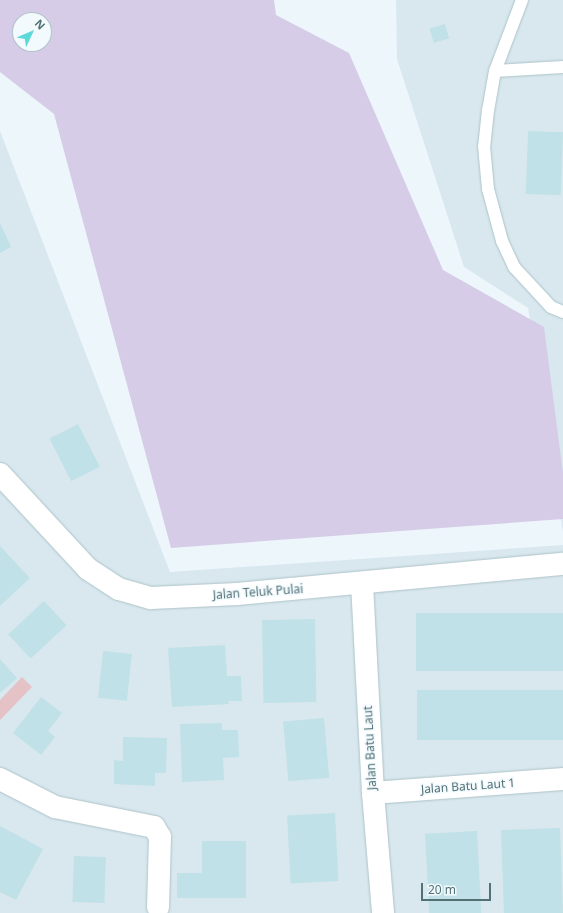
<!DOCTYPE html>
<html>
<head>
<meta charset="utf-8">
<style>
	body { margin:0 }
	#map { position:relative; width:563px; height:913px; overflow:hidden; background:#edf6fb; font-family:"Noto Sans",sans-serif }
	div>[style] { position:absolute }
	.residential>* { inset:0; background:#d9e8ef }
	.green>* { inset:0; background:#d6cce8 }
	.water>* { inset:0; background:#e4c2c5 }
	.building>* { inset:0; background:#c0e1e7; transform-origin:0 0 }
	.roads { filter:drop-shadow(0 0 1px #adc3c8) drop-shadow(0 0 1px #adc3c8) }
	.lane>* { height:12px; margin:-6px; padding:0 6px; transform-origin:6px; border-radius:6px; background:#fff }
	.street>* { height:22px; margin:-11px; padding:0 11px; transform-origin:11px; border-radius:11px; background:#fff }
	span { translate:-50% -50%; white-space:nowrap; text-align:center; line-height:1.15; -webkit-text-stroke:3px #f3fafe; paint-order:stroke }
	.street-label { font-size:12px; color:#517175 }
	.north { position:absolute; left:12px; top:12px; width:40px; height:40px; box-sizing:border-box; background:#f3fafe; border:1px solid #b2c3c7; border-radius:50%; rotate:46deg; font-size:11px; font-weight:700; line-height:16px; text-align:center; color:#517175 }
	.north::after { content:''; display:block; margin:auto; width:14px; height:18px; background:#5ed9d9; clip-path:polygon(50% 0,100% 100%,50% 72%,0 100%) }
	.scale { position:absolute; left:421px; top:883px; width:70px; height:18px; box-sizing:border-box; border:2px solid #517175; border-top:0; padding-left:5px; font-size:12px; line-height:14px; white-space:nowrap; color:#517175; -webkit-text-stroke:3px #f3fafe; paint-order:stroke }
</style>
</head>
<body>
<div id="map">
	<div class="residential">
		<div style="clip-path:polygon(396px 0,563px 0,563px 532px,528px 308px,464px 267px,397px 59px)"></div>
		<div style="clip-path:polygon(0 131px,170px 572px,563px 545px,563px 913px,0 913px)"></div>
	</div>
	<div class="green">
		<div style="clip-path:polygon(evenodd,0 0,274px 0,276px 15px,349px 53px,443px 270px,544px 327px,563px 473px,563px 519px,171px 548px,54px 114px,0 72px,0 0,20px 20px,44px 20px,44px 44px,20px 44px,20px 20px)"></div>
	</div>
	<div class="water">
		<div style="clip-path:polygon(22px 677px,32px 687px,0 720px,0 700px)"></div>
	</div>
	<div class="building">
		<div style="left:445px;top:24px;width:15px;height:16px;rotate:74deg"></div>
		<div style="left:528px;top:131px;width:35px;height:63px;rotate:2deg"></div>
		<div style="clip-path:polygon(0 223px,11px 247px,0 253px)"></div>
		<div style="left:78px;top:424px;width:48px;height:32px;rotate:63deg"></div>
		<div style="clip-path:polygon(0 546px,30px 578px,0 606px)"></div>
		<div style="left:44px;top:601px;width:33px;height:49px;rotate:47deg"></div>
		<div style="left:563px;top:613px;width:58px;height:147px;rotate:90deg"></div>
		<div style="left:315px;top:619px;width:83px;height:53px;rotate:89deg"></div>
		<div style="clip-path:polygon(225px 645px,227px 676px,241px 676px,242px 701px,228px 701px,229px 704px,172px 707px,168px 648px)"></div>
		<div style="left:103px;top:651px;width:29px;height:47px;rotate:6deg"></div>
		<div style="clip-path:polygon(0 659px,17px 678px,0 693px)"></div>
		<div style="left:563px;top:690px;width:50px;height:146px;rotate:90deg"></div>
		<div style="clip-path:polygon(41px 697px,62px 713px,48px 731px,55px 737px,41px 755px,13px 733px)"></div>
		<div style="left:324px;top:718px;width:60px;height:41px;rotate:85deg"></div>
		<div style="clip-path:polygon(222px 723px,222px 730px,238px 730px,239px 757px,223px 758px,224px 780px,182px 782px,180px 724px)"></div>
		<div style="clip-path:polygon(123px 737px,167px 738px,166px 773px,155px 773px,155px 786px,114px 784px,114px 760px,123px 761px)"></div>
		<div style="left:335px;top:813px;width:68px;height:48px;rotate:87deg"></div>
		<div style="clip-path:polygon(0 826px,43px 849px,16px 900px,0 892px)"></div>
		<div style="left:560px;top:828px;width:85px;height:59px;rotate:88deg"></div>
		<div style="left:477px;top:831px;width:82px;height:52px;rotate:87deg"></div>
		<div style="clip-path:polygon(202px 841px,246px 841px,246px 898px,177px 898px,177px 873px,202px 873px)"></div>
		<div style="left:74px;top:856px;width:32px;height:46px;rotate:2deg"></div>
	</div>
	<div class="roads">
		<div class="lane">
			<div style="left:522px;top:0;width:76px;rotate:110.8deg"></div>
			<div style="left:495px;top:71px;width:40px;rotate:100deg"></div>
			<div style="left:488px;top:110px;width:36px;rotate:96deg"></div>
			<div style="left:484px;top:146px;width:43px;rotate:84.7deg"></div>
			<div style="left:488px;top:189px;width:54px;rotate:74.9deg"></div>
			<div style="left:502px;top:241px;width:29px;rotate:65deg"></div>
			<div style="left:514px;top:267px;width:54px;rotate:47.2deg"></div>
			<div style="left:551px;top:307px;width:13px;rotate:23deg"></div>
			<div style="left:495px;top:71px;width:68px;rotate:-3.4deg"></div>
		</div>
		<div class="street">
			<div style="left:0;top:474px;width:129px;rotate:47.2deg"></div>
			<div style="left:88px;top:569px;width:37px;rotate:33deg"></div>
			<div style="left:119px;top:589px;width:33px;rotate:16deg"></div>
			<div style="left:151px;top:598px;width:86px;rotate:-2.7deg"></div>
			<div style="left:237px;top:594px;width:327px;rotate:-5.3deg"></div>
			<div style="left:362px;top:583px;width:210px;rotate:87deg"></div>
			<div style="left:373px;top:793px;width:120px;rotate:85.2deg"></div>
			<div style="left:0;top:779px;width:62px;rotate:27deg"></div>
			<div style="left:55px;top:807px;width:101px;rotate:11.4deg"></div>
			<div style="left:154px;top:827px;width:12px;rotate:59deg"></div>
			<div style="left:160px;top:837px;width:70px;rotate:91.6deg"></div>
			<div style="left:373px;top:793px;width:191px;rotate:-4.2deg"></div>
		</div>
	</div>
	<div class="street-label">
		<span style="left:258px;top:592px;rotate:-4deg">Jalan Teluk Pulai</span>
		<span style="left:370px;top:748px;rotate:-93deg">Jalan Batu Laut</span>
		<span style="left:468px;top:786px;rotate:-4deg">Jalan Batu Laut 1</span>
	</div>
	<div class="north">N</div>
	<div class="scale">20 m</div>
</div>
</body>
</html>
